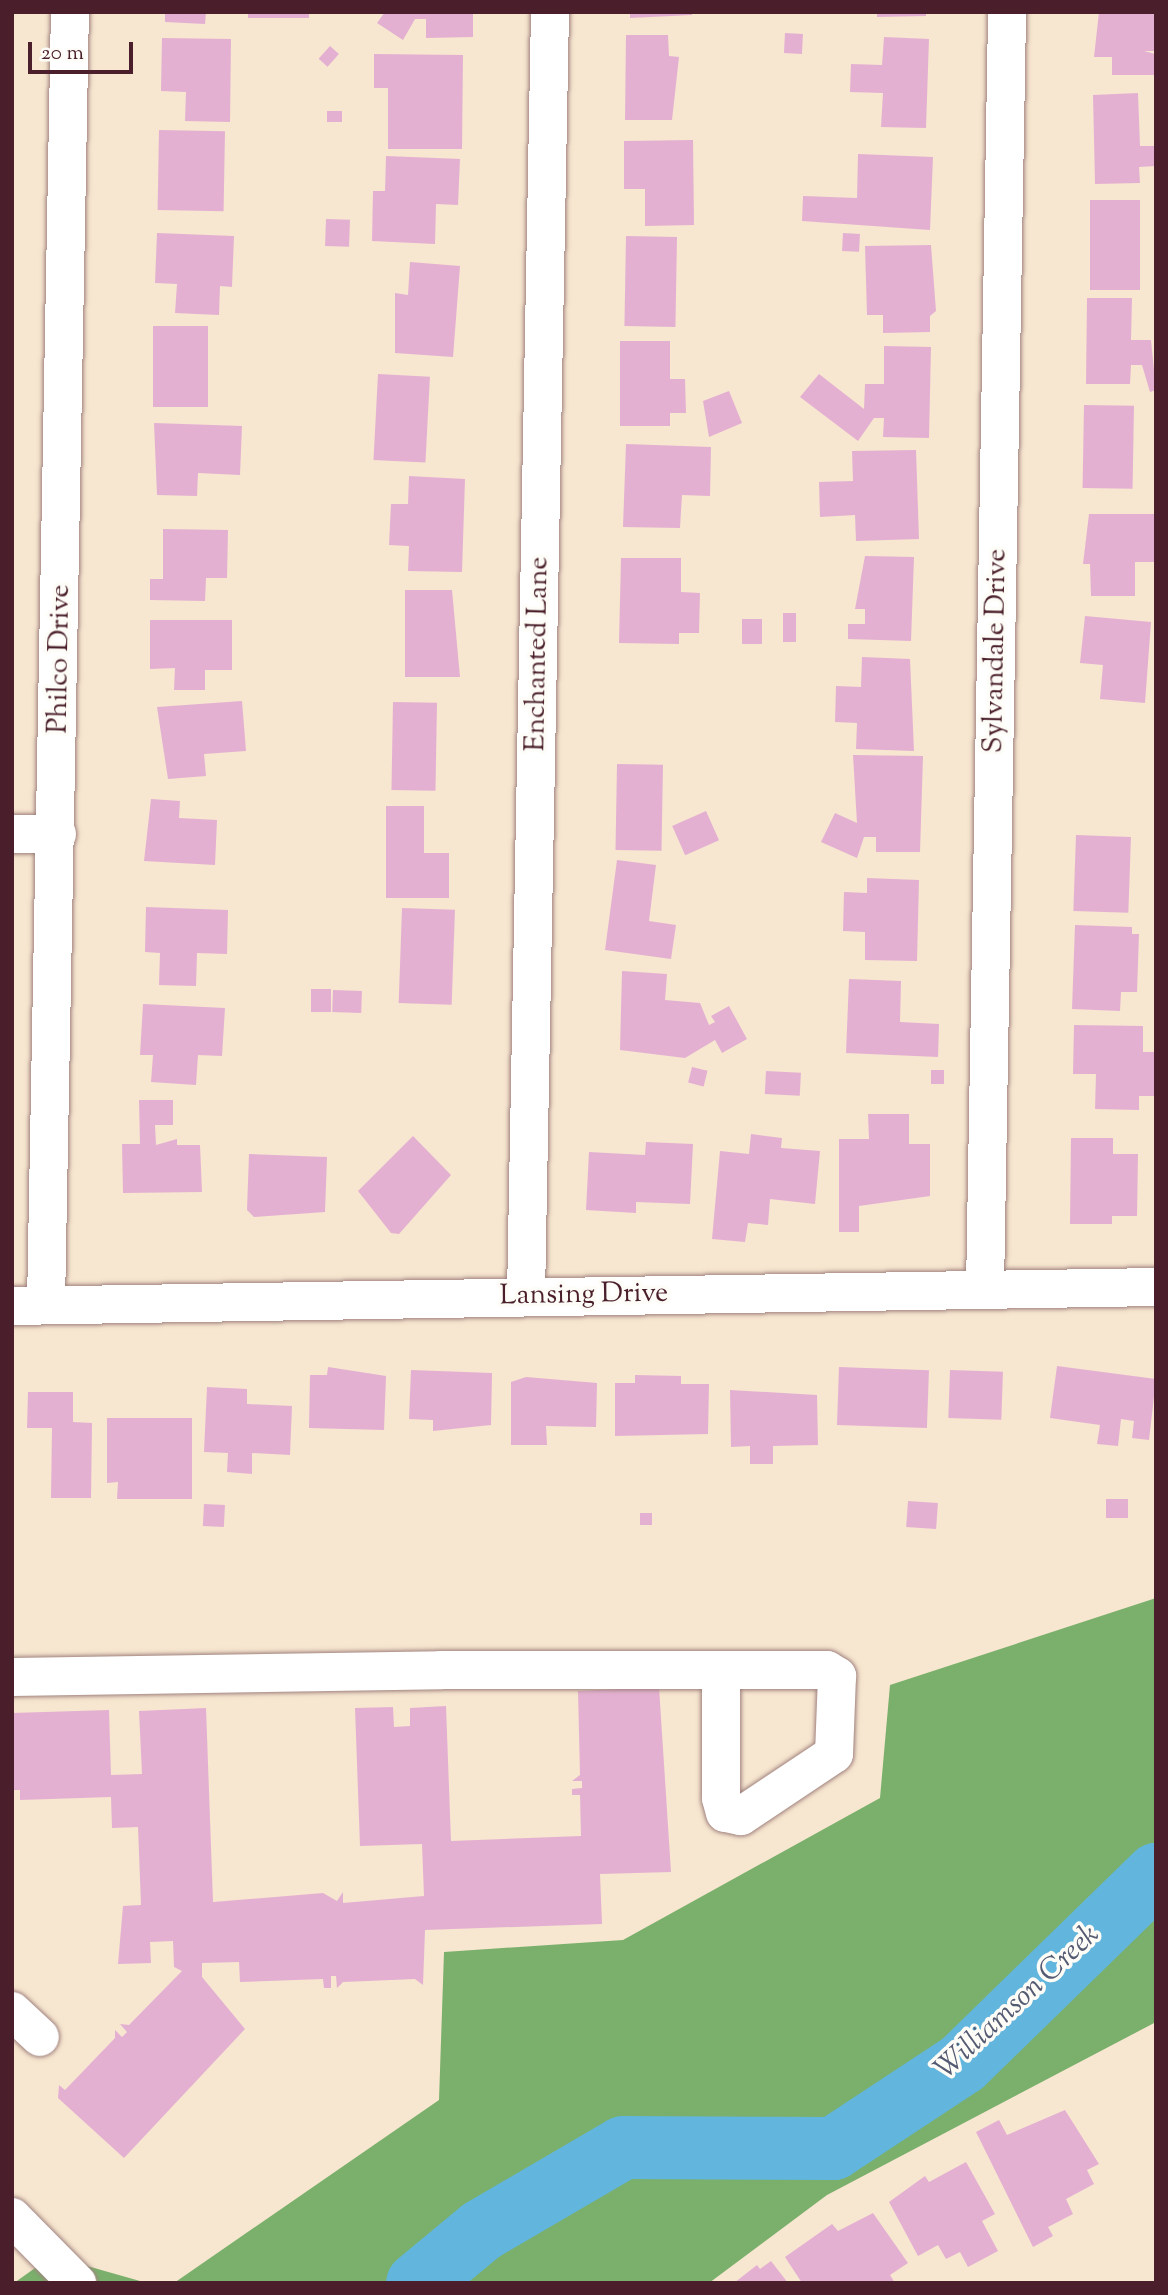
<!DOCTYPE html>
<html>
<head>
<meta charset="utf-8">
<style>
	body { margin:0 }
	#map { position:relative; width:1168px; height:2295px; overflow:hidden; background:#f7e6d0; font-family:"Sorts Mill Goudy",serif }
	div>[style] { position:absolute }
	.forest>* { inset:0; background:#7ab06c }
	.river>* { height:63px; margin:-31.5px; padding:0 31.5px; transform-origin:31.5px; border-radius:31.5px; background:#62b5dd }
	.building>* { inset:0; background:#e4b0d2; transform-origin:0 0 }
	.roads { filter:drop-shadow(0 0 2px #a0827e) drop-shadow(0 0 2px #a0827e) }
	.minor>* { height:38px; margin:-19px; padding:0 19px; transform-origin:19px; border-radius:19px; background:#fff }
	.major>* { height:38px; margin:-19px; padding:0 19px; transform-origin:19px; border-radius:19px; background:#fff }
	span { translate:-50% -50%; white-space:nowrap; text-align:center; line-height:1.15; -webkit-text-stroke:7px #fdfcf7; paint-order:stroke }
	.street-label { font-size:28px; color:#4a1f2b }
	.water-label { font-size:30px; color:#545b72; font-style:italic }
	.frame { position:absolute; inset:0; border:14px solid #4a1f2b; pointer-events:none }
	.scale { position:absolute; left:28px; top:42px; width:105px; height:32px; box-sizing:border-box; border:4px solid #4a1f2b; border-top:0; padding-left:9px; font-size:21px; line-height:24px; white-space:nowrap; color:#4a1f2b; -webkit-text-stroke:5px #fdfcf7; paint-order:stroke }
</style>
</head>
<body>
<div id="map">
	<div class="forest">
		<div style="clip-path:polygon(1156px 1598px,1156px 2022px,827px 2195px,709px 2283px,174px 2283px,439px 2100px,444px 1952px,623px 1940px,880px 1798px,890px 1685px)"></div>
		<div style="clip-path:polygon(52px 2256px,147px 2283px,14px 2283px)"></div>
	</div>
	<div class="river">
		<div style="left:417px;top:2283px;width:83px;rotate:-39.6deg"></div>
		<div style="left:481px;top:2230px;width:164px;rotate:-30.3deg"></div>
		<div style="left:623px;top:2147px;width:210px;rotate:0.3deg"></div>
		<div style="left:833px;top:2148px;width:154px;rotate:-33.4deg"></div>
		<div style="left:962px;top:2063px;width:271px;rotate:-44.3deg"></div>
	</div>
	<div class="building">
		<div style="clip-path:polygon(165px 12px,206px 12px,205px 24px,165px 22px)"></div>
		<div style="left:248px;top:12px;width:61px;height:6px"></div>
		<div style="clip-path:polygon(385px 12px,473px 12px,473px 37px,426px 38px,426px 19px,415px 19px,403px 40px,377px 23px)"></div>
		<div style="clip-path:polygon(630px 12px,692px 12px,692px 15px,630px 18px)"></div>
		<div style="clip-path:polygon(877px 12px,926px 12px,926px 16px,877px 17px)"></div>
		<div style="clip-path:polygon(1099px 12px,1156px 12px,1156px 51px,1144px 51px,1155px 54px,1155px 75px,1112px 75px,1112px 57px,1094px 57px)"></div>
		<div style="left:785px;top:33px;width:18px;height:20px;rotate:3deg"></div>
		<div style="clip-path:polygon(626px 35px,668px 35px,669px 56px,679px 57px,672px 120px,625px 120px)"></div>
		<div style="clip-path:polygon(884px 37px,929px 39px,926px 128px,881px 127px,883px 93px,850px 92px,851px 64px,882px 65px)"></div>
		<div style="clip-path:polygon(162px 38px,231px 39px,230px 122px,185px 121px,186px 92px,161px 91px)"></div>
		<div style="left:330px;top:46px;width:12px;height:17px;rotate:42deg"></div>
		<div style="clip-path:polygon(374px 54px,463px 55px,462px 149px,388px 149px,388px 88px,374px 88px)"></div>
		<div style="clip-path:polygon(1138px 93px,1140px 146px,1156px 146px,1156px 166px,1139px 167px,1140px 183px,1095px 184px,1093px 95px)"></div>
		<div style="left:327px;top:111px;width:15px;height:11px"></div>
		<div style="left:159px;top:130px;width:66px;height:80px;rotate:1deg"></div>
		<div style="clip-path:polygon(693px 140px,694px 225px,645px 226px,645px 189px,624px 189px,624px 141px)"></div>
		<div style="clip-path:polygon(858px 154px,933px 157px,930px 230px,802px 221px,803px 196px,857px 198px)"></div>
		<div style="clip-path:polygon(386px 156px,460px 159px,458px 205px,436px 204px,435px 244px,372px 241px,373px 191px,385px 191px)"></div>
		<div style="left:1090px;top:200px;width:50px;height:90px"></div>
		<div style="left:326px;top:219px;width:24px;height:27px;rotate:2deg"></div>
		<div style="clip-path:polygon(157px 233px,234px 236px,232px 287px,220px 286px,219px 315px,175px 313px,177px 284px,155px 283px)"></div>
		<div style="left:843px;top:233px;width:17px;height:18px;rotate:3deg"></div>
		<div style="left:626px;top:236px;width:51px;height:90px;rotate:1deg"></div>
		<div style="clip-path:polygon(931px 245px,936px 311px,930px 316px,930px 332px,883px 333px,883px 315px,867px 315px,865px 246px)"></div>
		<div style="clip-path:polygon(410px 262px,460px 266px,453px 357px,395px 353px,395px 293px,408px 295px)"></div>
		<div style="clip-path:polygon(1087px 298px,1132px 298px,1131px 340px,1151px 340px,1156px 390px,1150px 392px,1142px 365px,1131px 365px,1130px 384px,1086px 384px)"></div>
		<div style="left:153px;top:326px;width:55px;height:81px"></div>
		<div style="clip-path:polygon(620px 341px,670px 341px,670px 379px,685px 379px,686px 413px,670px 413px,670px 426px,620px 426px)"></div>
		<div style="clip-path:polygon(884px 346px,931px 347px,929px 438px,883px 437px,884px 418px,874px 418px,858px 441px,800px 397px,819px 374px,864px 409px,865px 384px,884px 384px)"></div>
		<div style="left:378px;top:374px;width:52px;height:86px;rotate:3deg"></div>
		<div style="clip-path:polygon(729px 391px,742px 423px,709px 437px,703px 401px)"></div>
		<div style="left:1084px;top:405px;width:50px;height:83px;rotate:1deg"></div>
		<div style="clip-path:polygon(154px 423px,242px 426px,240px 475px,198px 473px,197px 496px,157px 495px)"></div>
		<div style="clip-path:polygon(626px 444px,711px 447px,710px 496px,682px 495px,680px 528px,623px 527px)"></div>
		<div style="clip-path:polygon(916px 450px,919px 539px,856px 541px,855px 515px,820px 517px,819px 482px,853px 481px,852px 451px)"></div>
		<div style="clip-path:polygon(409px 476px,465px 479px,462px 572px,408px 571px,409px 546px,389px 545px,391px 504px,408px 504px)"></div>
		<div style="clip-path:polygon(1089px 514px,1156px 514px,1156px 562px,1135px 562px,1135px 596px,1091px 596px,1090px 564px,1083px 564px)"></div>
		<div style="clip-path:polygon(163px 529px,228px 530px,227px 578px,206px 578px,205px 601px,150px 600px,150px 579px,163px 579px)"></div>
		<div style="clip-path:polygon(865px 556px,914px 557px,911px 641px,848px 639px,848px 624px,865px 624px,865px 609px,855px 609px)"></div>
		<div style="clip-path:polygon(621px 558px,681px 558px,681px 592px,700px 593px,699px 633px,679px 633px,679px 644px,619px 643px)"></div>
		<div style="clip-path:polygon(405px 590px,452px 590px,460px 677px,405px 677px)"></div>
		<div style="left:783px;top:613px;width:13px;height:29px"></div>
		<div style="clip-path:polygon(1085px 616px,1151px 622px,1145px 703px,1100px 699px,1103px 665px,1080px 663px)"></div>
		<div style="left:762px;top:619px;width:25px;height:20px;rotate:90deg"></div>
		<div style="clip-path:polygon(150px 620px,232px 620px,232px 670px,205px 670px,205px 690px,174px 690px,175px 668px,150px 669px)"></div>
		<div style="clip-path:polygon(862px 657px,910px 659px,914px 751px,856px 749px,857px 723px,835px 722px,836px 686px,861px 687px)"></div>
		<div style="clip-path:polygon(242px 701px,246px 751px,204px 754px,206px 776px,168px 779px,157px 707px)"></div>
		<div style="left:393px;top:702px;width:44px;height:88px;rotate:1deg"></div>
		<div style="clip-path:polygon(853px 755px,923px 756px,920px 852px,876px 852px,876px 837px,864px 837px,857px 858px,821px 842px,835px 813px,857px 823px)"></div>
		<div style="left:617px;top:764px;width:46px;height:86px;rotate:1deg"></div>
		<div style="clip-path:polygon(151px 799px,180px 801px,179px 818px,217px 820px,215px 865px,144px 861px)"></div>
		<div style="clip-path:polygon(386px 806px,424px 806px,424px 853px,449px 853px,449px 898px,386px 898px)"></div>
		<div style="left:706px;top:811px;width:32px;height:37px;rotate:66deg"></div>
		<div style="left:1076px;top:835px;width:55px;height:76px;rotate:2deg"></div>
		<div style="clip-path:polygon(617px 860px,656px 865px,649px 921px,676px 925px,671px 959px,605px 950px)"></div>
		<div style="clip-path:polygon(867px 878px,919px 880px,917px 961px,865px 960px,865px 932px,843px 931px,844px 892px,867px 893px)"></div>
		<div style="clip-path:polygon(146px 907px,228px 910px,227px 954px,197px 953px,196px 986px,159px 985px,160px 953px,145px 952px)"></div>
		<div style="left:402px;top:908px;width:53px;height:95px;rotate:2deg"></div>
		<div style="clip-path:polygon(1075px 925px,1132px 927px,1132px 934px,1139px 934px,1137px 992px,1121px 992px,1120px 1011px,1072px 1009px)"></div>
		<div style="clip-path:polygon(622px 971px,667px 974px,665px 1000px,700px 1003px,709px 1025px,715px 1022px,711px 1016px,729px 1006px,747px 1039px,722px 1053px,715px 1040px,685px 1058px,620px 1050px)"></div>
		<div style="clip-path:polygon(849px 979px,901px 981px,900px 1022px,939px 1024px,938px 1057px,846px 1053px)"></div>
		<div style="left:311px;top:989px;width:20px;height:23px"></div>
		<div style="left:333px;top:990px;width:29px;height:22px;rotate:2deg"></div>
		<div style="clip-path:polygon(143px 1004px,225px 1008px,222px 1056px,198px 1055px,196px 1085px,151px 1082px,153px 1055px,140px 1055px)"></div>
		<div style="clip-path:polygon(1074px 1025px,1143px 1026px,1143px 1052px,1156px 1052px,1156px 1096px,1139px 1096px,1139px 1110px,1095px 1109px,1096px 1074px,1073px 1074px)"></div>
		<div style="left:692px;top:1067px;width:16px;height:16px;rotate:14deg"></div>
		<div style="left:931px;top:1070px;width:13px;height:14px"></div>
		<div style="left:766px;top:1071px;width:35px;height:23px;rotate:3deg"></div>
		<div style="clip-path:polygon(139px 1100px,173px 1100px,173px 1125px,155px 1125px,156px 1145px,177px 1139px,177px 1145px,200px 1145px,202px 1192px,123px 1193px,122px 1144px,140px 1144px)"></div>
		<div style="clip-path:polygon(868px 1114px,909px 1114px,909px 1144px,930px 1144px,930px 1196px,859px 1206px,859px 1232px,839px 1232px,839px 1139px,869px 1139px)"></div>
		<div style="clip-path:polygon(751px 1134px,782px 1138px,781px 1148px,820px 1151px,815px 1204px,770px 1199px,768px 1225px,748px 1223px,745px 1242px,712px 1239px,720px 1151px,749px 1154px)"></div>
		<div style="clip-path:polygon(413px 1136px,451px 1175px,399px 1234px,391px 1233px,358px 1191px)"></div>
		<div style="clip-path:polygon(1071px 1138px,1113px 1138px,1113px 1154px,1138px 1154px,1137px 1216px,1112px 1216px,1112px 1224px,1070px 1224px)"></div>
		<div style="clip-path:polygon(646px 1142px,693px 1144px,690px 1204px,636px 1202px,636px 1213px,586px 1210px,589px 1152px,645px 1155px)"></div>
		<div style="clip-path:polygon(249px 1154px,327px 1157px,325px 1212px,254px 1217px,247px 1210px)"></div>
		<div style="clip-path:polygon(1057px 1366px,1156px 1379px,1149px 1440px,1132px 1438px,1134px 1421px,1121px 1419px,1118px 1446px,1097px 1444px,1100px 1425px,1050px 1418px)"></div>
		<div style="clip-path:polygon(328px 1367px,386px 1376px,384px 1430px,309px 1428px,310px 1375px,327px 1375px)"></div>
		<div style="left:839px;top:1367px;width:90px;height:58px;rotate:2deg"></div>
		<div style="clip-path:polygon(411px 1370px,492px 1373px,491px 1425px,433px 1431px,433px 1420px,409px 1419px)"></div>
		<div style="left:950px;top:1370px;width:53px;height:48px;rotate:2deg"></div>
		<div style="clip-path:polygon(635px 1375px,681px 1376px,681px 1384px,709px 1384px,708px 1434px,615px 1436px,615px 1383px,635px 1383px)"></div>
		<div style="clip-path:polygon(526px 1377px,597px 1383px,596px 1427px,546px 1426px,547px 1445px,511px 1445px,511px 1382px)"></div>
		<div style="clip-path:polygon(207px 1387px,247px 1389px,247px 1404px,292px 1406px,290px 1455px,252px 1453px,252px 1474px,227px 1472px,228px 1453px,204px 1452px)"></div>
		<div style="clip-path:polygon(730px 1390px,817px 1395px,818px 1445px,773px 1446px,773px 1464px,750px 1464px,750px 1446px,731px 1447px)"></div>
		<div style="clip-path:polygon(28px 1392px,73px 1392px,73px 1422px,92px 1423px,91px 1498px,51px 1498px,52px 1428px,27px 1428px)"></div>
		<div style="clip-path:polygon(107px 1418px,192px 1418px,192px 1499px,117px 1499px,118px 1482px,107px 1483px)"></div>
		<div style="left:1106px;top:1499px;width:22px;height:19px"></div>
		<div style="left:908px;top:1501px;width:30px;height:26px;rotate:4deg"></div>
		<div style="left:204px;top:1504px;width:21px;height:22px;rotate:3deg"></div>
		<div style="left:652px;top:1513px;width:12px;height:12px;rotate:90deg"></div>
		<div style="clip-path:polygon(659px 1687px,671px 1872px,600px 1874px,602px 1924px,425px 1930px,423px 1985px,415px 1979px,343px 1982px,337px 1988px,336px 1976px,331px 1976px,331px 1988px,324px 1988px,323px 1979px,240px 1982px,239px 1962px,202px 1963px,202px 1977px,245px 2029px,124px 2158px,58px 2098px,59px 2085px,65px 2090px,115px 2038px,115px 2030px,122px 2037px,127px 2032px,120px 2024px,129px 2025px,182px 1971px,174px 1967px,173px 1941px,150px 1942px,151px 1963px,118px 1964px,123px 1906px,141px 1905px,138px 1827px,112px 1828px,111px 1797px,20px 1800px,20px 1790px,12px 1790px,12px 1713px,109px 1710px,111px 1775px,142px 1774px,139px 1711px,206px 1708px,213px 1902px,323px 1893px,337px 1901px,343px 1892px,343px 1903px,424px 1896px,422px 1844px,360px 1846px,355px 1708px,393px 1707px,394px 1727px,410px 1726px,410px 1708px,446px 1706px,451px 1841px,581px 1836px,580px 1795px,572px 1795px,572px 1789px,582px 1788px,582px 1781px,572px 1781px,580px 1775px,578px 1691px)"></div>
		<div style="clip-path:polygon(1065px 2110px,1099px 2164px,1087px 2170px,1094px 2184px,1066px 2199px,1073px 2214px,1048px 2227px,1053px 2236px,1033px 2247px,976px 2132px,999px 2120px,1007px 2135px)"></div>
		<div style="clip-path:polygon(966px 2162px,995px 2214px,982px 2221px,998px 2251px,968px 2267px,960px 2252px,946px 2259px,938px 2245px,918px 2256px,889px 2202px,925px 2176px,929px 2182px)"></div>
		<div style="clip-path:polygon(873px 2213px,908px 2263px,890px 2275px,895px 2283px,802px 2283px,785px 2257px,832px 2224px,838px 2231px)"></div>
		<div style="clip-path:polygon(771px 2261px,788px 2283px,734px 2283px,757px 2265px,760px 2269px)"></div>
	</div>
	<div class="roads">
		<div class="minor">
			<div style="left:12px;top:834px;width:45px"></div>
			<div style="left:985px;top:1289px;width:1277px;rotate:-89.01deg"></div>
			<div style="left:526px;top:1296px;width:1284px;rotate:-88.93deg"></div>
			<div style="left:46px;top:1305px;width:1293px;rotate:-88.94deg"></div>
			<div style="left:12px;top:1306px;width:1144px;rotate:-0.95deg"></div>
			<div style="left:12px;top:1677px;width:429px;rotate:-0.9deg"></div>
			<div style="left:441px;top:1670px;width:386px"></div>
			<div style="left:827px;top:1670px;width:12px;rotate:31deg"></div>
			<div style="left:837px;top:1676px;width:78px;rotate:92.2deg"></div>
			<div style="left:834px;top:1754px;width:112px;rotate:146.3deg"></div>
			<div style="left:741px;top:1816px;width:16px;rotate:-169deg"></div>
			<div style="left:725px;top:1813px;width:16px;rotate:-105deg"></div>
			<div style="left:721px;top:1798px;width:128px;rotate:-90deg"></div>
			<div style="left:12px;top:2011px;width:38px;rotate:43deg"></div>
		</div>
		<div class="major">
			<div style="left:12px;top:2217px;width:93px;rotate:45.4deg"></div>
		</div>
	</div>
	<div class="street-label">
		<span style="left:996px;top:651px;rotate:-89deg">Sylvandale Drive</span>
		<span style="left:538px;top:654px;rotate:-89deg">Enchanted Lane</span>
		<span style="left:60px;top:659px;rotate:-89deg">Philco Drive</span>
		<span style="left:584px;top:1295px;rotate:-1deg">Lansing Drive</span>
	</div>
	<div class="water-label">
		<span style="left:1018px;top:2003px;rotate:-43deg">Williamson Creek</span>
	</div>
	<div class="frame"></div>
	<div class="scale">20 m</div>
</div>
</body>
</html>
